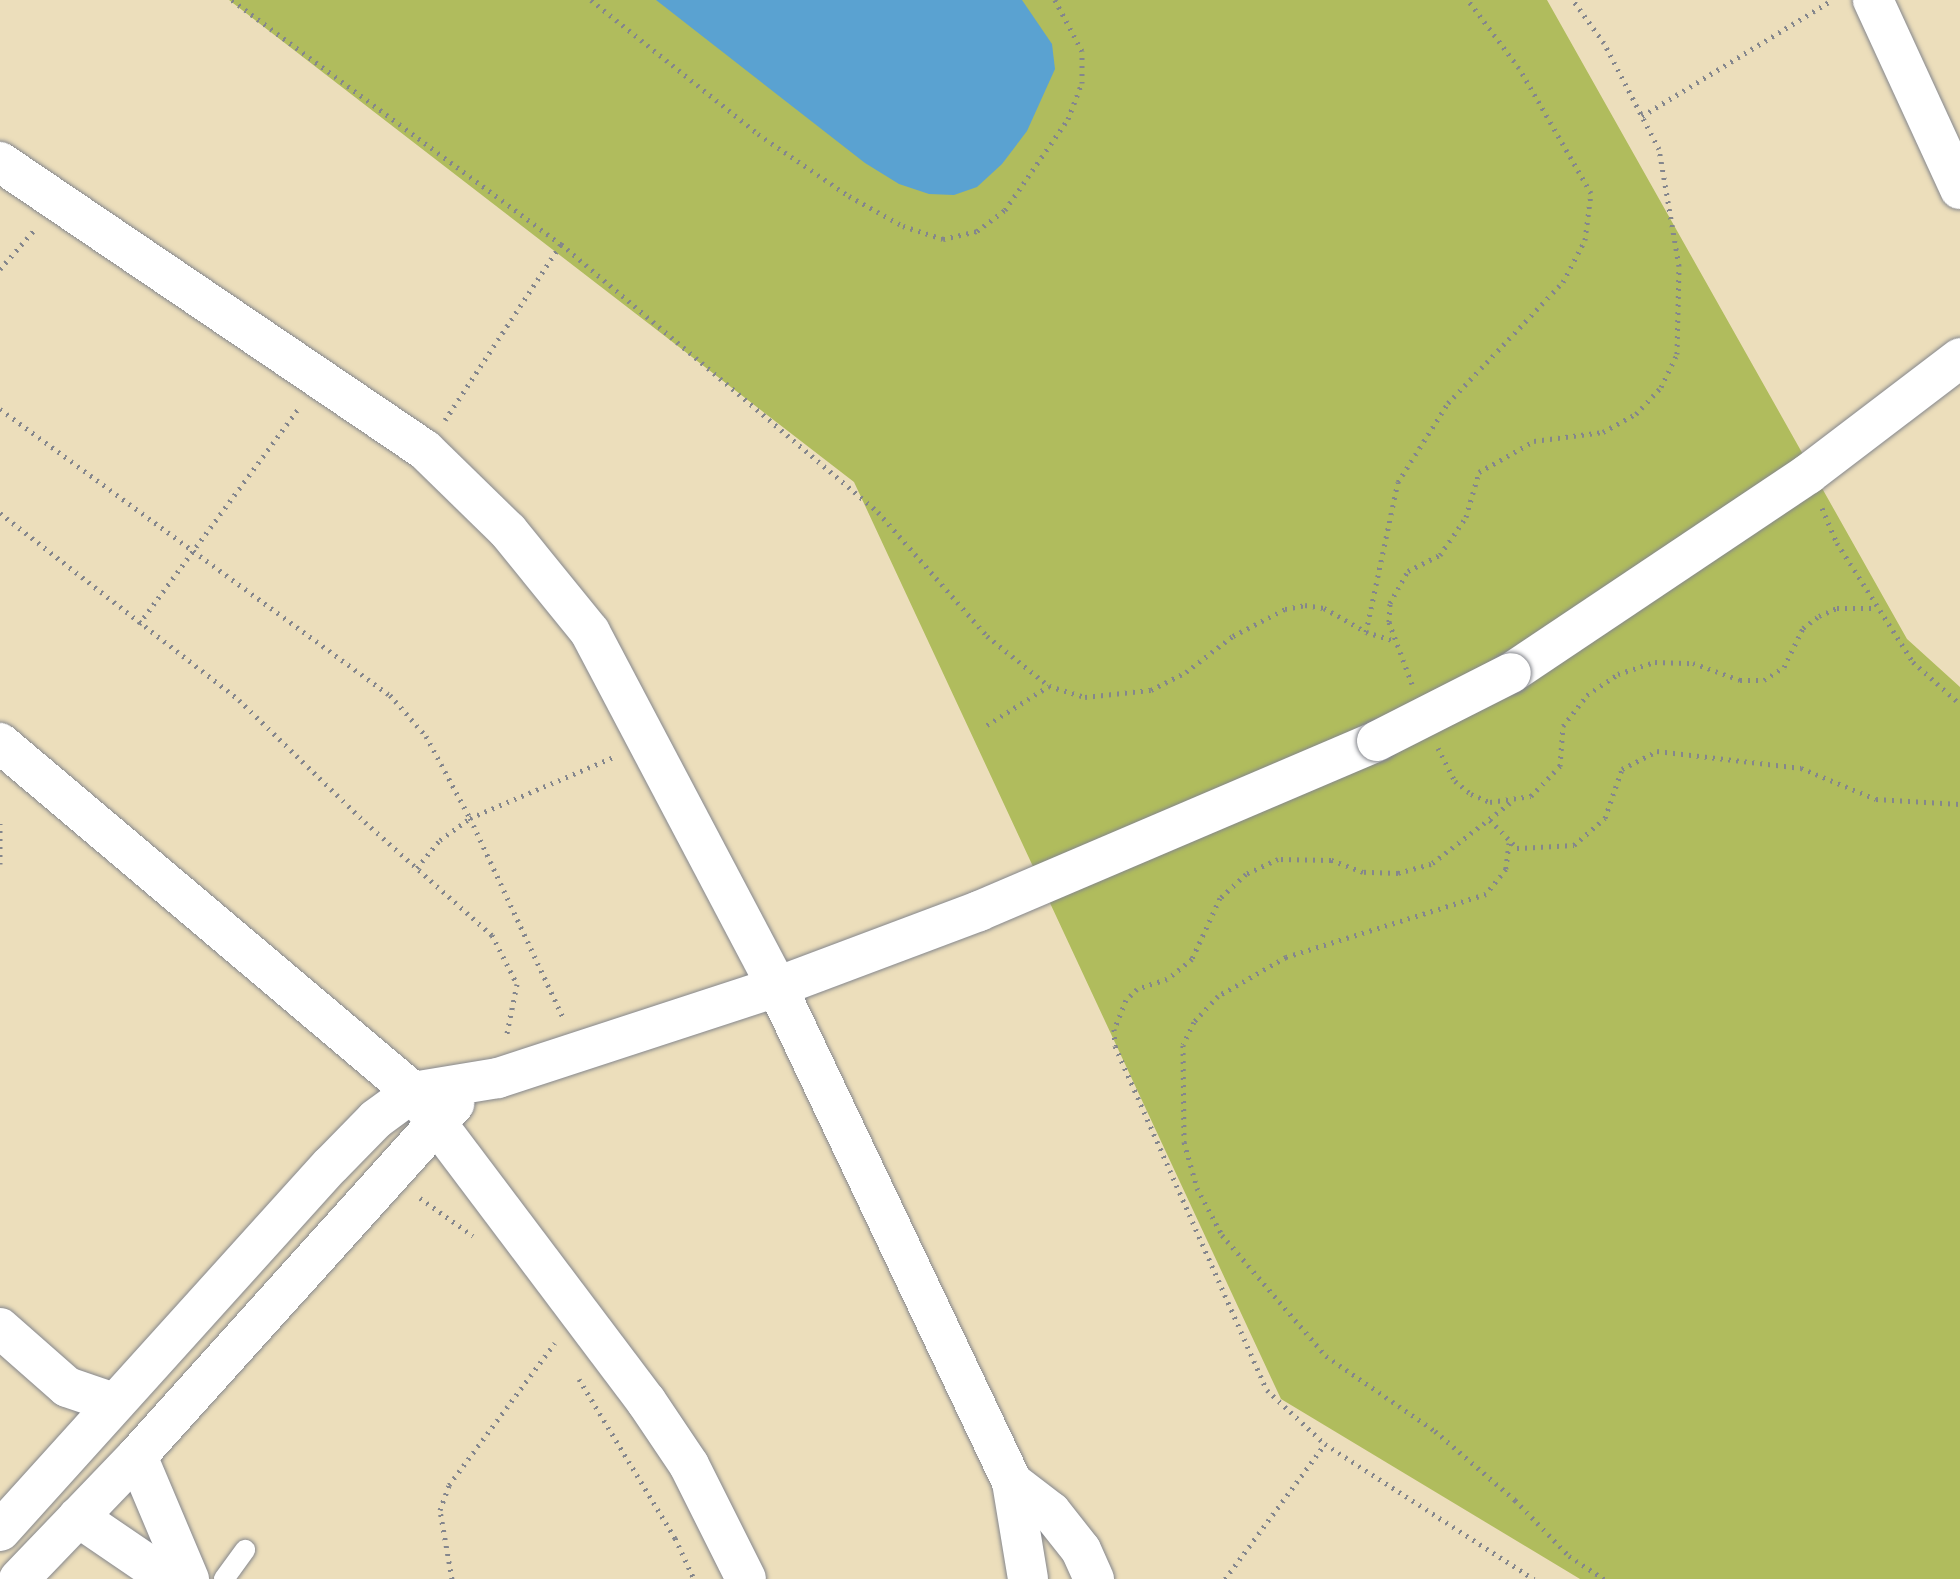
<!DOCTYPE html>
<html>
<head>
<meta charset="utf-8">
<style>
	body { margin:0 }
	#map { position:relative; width:1960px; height:1579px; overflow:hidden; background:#ecdebb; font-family:"IM FELL Great Primer",serif }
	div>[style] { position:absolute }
	.green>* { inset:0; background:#b0bc5d }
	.water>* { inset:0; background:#5aa2d1 }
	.path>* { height:5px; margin-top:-2.5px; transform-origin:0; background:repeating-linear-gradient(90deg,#84868c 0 2px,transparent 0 8px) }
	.roads { filter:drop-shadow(0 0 2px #84868c) drop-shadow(0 0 2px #84868c) }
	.lane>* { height:20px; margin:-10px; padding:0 10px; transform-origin:10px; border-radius:10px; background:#fff }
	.street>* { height:40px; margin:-20px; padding:0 20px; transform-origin:20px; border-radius:20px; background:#fff }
	.bridges { filter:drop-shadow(0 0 2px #84868c) drop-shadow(0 0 2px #84868c) }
	.street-bridge>* { height:40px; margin:-20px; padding:0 20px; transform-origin:20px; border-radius:20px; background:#fff }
	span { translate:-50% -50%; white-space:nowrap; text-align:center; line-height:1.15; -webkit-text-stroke:6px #fbf7ec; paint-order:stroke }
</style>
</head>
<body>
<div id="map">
	<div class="green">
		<div style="clip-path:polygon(229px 0,1547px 0,1907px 639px,1960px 687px,1960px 1579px,1580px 1579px,1281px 1399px,854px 482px)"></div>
	</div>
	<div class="water">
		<div style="clip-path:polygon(656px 0,1022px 0,1052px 44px,1055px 69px,1027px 131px,1002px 164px,977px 187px,954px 195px,929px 194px,899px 184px,865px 163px)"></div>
	</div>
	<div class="path">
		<div style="left:232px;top:0;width:410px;rotate:36.6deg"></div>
		<div style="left:561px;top:244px;width:415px;rotate:40.2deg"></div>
		<div style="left:878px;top:512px;width:165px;rotate:48.7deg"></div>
		<div style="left:987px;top:636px;width:80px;rotate:38.9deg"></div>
		<div style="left:1049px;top:686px;width:38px;rotate:17deg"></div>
		<div style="left:1085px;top:697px;width:66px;rotate:-6.1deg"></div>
		<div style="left:1151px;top:690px;width:39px;rotate:-27deg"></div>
		<div style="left:1186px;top:672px;width:59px;rotate:-37.5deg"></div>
		<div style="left:1233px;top:636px;width:59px;rotate:-27.4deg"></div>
		<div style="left:1285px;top:609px;width:20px;rotate:-11deg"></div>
		<div style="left:1305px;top:605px;width:19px;rotate:9deg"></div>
		<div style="left:1324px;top:608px;width:48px;rotate:29.7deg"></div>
		<div style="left:1366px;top:632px;width:28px;rotate:17deg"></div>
		<div style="left:591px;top:0;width:214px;rotate:38.7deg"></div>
		<div style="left:758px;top:134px;width:110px;rotate:34.3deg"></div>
		<div style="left:849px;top:196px;width:62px;rotate:29.1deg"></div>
		<div style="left:903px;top:226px;width:42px;rotate:18deg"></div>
		<div style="left:943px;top:239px;width:35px;rotate:-13deg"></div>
		<div style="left:977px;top:231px;width:35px;rotate:-37deg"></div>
		<div style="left:1005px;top:210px;width:111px;rotate:-55.3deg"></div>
		<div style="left:1068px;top:119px;width:39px;rotate:-69deg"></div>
		<div style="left:1082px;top:83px;width:32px;rotate:-90deg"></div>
		<div style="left:1082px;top:51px;width:58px;rotate:-117.9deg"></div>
		<div style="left:1642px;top:116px;width:223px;rotate:-31.4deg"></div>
		<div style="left:0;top:269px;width:55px;rotate:-48.7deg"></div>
		<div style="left:0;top:409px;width:484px;rotate:36.3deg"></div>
		<div style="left:390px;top:695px;width:55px;rotate:48.7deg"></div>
		<div style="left:426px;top:736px;width:93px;rotate:61.8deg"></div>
		<div style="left:470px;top:818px;width:223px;rotate:65deg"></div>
		<div style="left:445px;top:420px;width:211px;rotate:-56.6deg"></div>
		<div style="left:1822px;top:508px;width:38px;rotate:67deg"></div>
		<div style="left:1837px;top:543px;width:141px;rotate:57.4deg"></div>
		<div style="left:1913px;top:662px;width:63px;rotate:41.8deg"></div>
		<div style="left:0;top:513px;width:303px;rotate:38deg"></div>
		<div style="left:239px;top:700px;width:175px;rotate:44.1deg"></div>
		<div style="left:365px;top:822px;width:170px;rotate:41.7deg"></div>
		<div style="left:492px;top:935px;width:55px;rotate:63deg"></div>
		<div style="left:517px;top:984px;width:55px;rotate:101.5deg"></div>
		<div style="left:139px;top:624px;width:267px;rotate:-53.5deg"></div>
		<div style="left:1366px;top:632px;width:153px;rotate:-78deg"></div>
		<div style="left:1398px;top:482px;width:93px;rotate:-57.7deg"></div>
		<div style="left:1448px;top:403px;width:167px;rotate:-46.5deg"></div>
		<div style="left:1563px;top:282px;width:47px;rotate:-62.4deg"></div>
		<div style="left:1585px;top:240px;width:47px;rotate:-82.7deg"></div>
		<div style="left:1591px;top:193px;width:144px;rotate:-119.9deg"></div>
		<div style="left:1519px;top:68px;width:85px;rotate:-126.9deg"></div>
		<div style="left:1412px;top:684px;width:66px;rotate:-110.4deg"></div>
		<div style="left:1389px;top:622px;width:19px;rotate:-87deg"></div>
		<div style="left:1390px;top:603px;width:37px;rotate:-61deg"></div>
		<div style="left:1408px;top:571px;width:36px;rotate:-27deg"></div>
		<div style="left:1440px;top:555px;width:46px;rotate:-55.6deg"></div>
		<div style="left:1466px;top:517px;width:47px;rotate:-73.9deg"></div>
		<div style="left:1479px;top:472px;width:63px;rotate:-29.4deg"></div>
		<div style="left:1534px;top:441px;width:70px;rotate:-7.4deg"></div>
		<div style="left:1603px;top:432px;width:38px;rotate:-29deg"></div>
		<div style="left:1636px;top:414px;width:37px;rotate:-47deg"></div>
		<div style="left:1661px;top:387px;width:37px;rotate:-64deg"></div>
		<div style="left:1677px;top:354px;width:88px;rotate:-88.7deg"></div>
		<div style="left:1679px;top:266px;width:119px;rotate:-99.7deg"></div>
		<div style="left:1659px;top:149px;width:119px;rotate:-117.4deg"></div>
		<div style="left:1604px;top:43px;width:53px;rotate:-125.8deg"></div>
		<div style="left:987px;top:725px;width:73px;rotate:-32.2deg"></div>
		<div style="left:1438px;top:748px;width:37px;rotate:63deg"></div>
		<div style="left:1455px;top:781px;width:21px;rotate:39deg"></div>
		<div style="left:1471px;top:794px;width:21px;rotate:23deg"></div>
		<div style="left:1490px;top:802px;width:41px;rotate:-8.3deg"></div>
		<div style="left:1531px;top:796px;width:42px;rotate:-46deg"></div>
		<div style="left:1560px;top:766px;width:40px;rotate:-85.7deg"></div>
		<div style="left:1563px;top:726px;width:39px;rotate:-52deg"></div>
		<div style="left:1587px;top:695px;width:37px;rotate:-34deg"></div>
		<div style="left:1618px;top:674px;width:39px;rotate:-18deg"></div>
		<div style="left:1655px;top:662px;width:38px;rotate:2deg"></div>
		<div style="left:1693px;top:663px;width:50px;rotate:19.9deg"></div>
		<div style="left:1740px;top:680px;width:24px"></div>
		<div style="left:1764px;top:680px;width:24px;rotate:-33deg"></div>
		<div style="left:1784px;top:667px;width:43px;rotate:-64deg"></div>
		<div style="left:1803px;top:628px;width:20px;rotate:-37deg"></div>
		<div style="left:1819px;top:616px;width:20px;rotate:-24deg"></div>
		<div style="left:1837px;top:608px;width:40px"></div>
		<div style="left:1510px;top:803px;width:100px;rotate:142.3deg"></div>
		<div style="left:1431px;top:864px;width:34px;rotate:165deg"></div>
		<div style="left:1398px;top:873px;width:35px;rotate:-178deg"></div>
		<div style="left:1363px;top:872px;width:34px;rotate:-159deg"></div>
		<div style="left:1331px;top:860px;width:53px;rotate:-178.9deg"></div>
		<div style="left:1278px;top:859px;width:35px;rotate:155deg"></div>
		<div style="left:1246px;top:874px;width:35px;rotate:137deg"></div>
		<div style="left:1220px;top:898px;width:67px;rotate:114.7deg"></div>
		<div style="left:1192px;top:959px;width:32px;rotate:141deg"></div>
		<div style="left:1167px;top:979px;width:32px;rotate:162deg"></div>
		<div style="left:1137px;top:989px;width:16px;rotate:135deg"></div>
		<div style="left:1126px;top:1000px;width:31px;rotate:112deg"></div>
		<div style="left:1114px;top:1029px;width:17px;rotate:87deg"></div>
		<div style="left:1115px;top:1046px;width:376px;rotate:66.2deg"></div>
		<div style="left:1267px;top:1390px;width:79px;rotate:43deg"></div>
		<div style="left:1325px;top:1444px;width:249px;rotate:32.9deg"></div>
		<div style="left:1490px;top:820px;width:39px;rotate:46deg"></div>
		<div style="left:1517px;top:848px;width:57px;rotate:-3deg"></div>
		<div style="left:1574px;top:845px;width:41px;rotate:-41.1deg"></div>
		<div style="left:1605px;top:818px;width:52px;rotate:-70.9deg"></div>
		<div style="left:1622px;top:769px;width:39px;rotate:-27deg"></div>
		<div style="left:1657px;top:751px;width:145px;rotate:6.7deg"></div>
		<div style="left:1801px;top:768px;width:81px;rotate:22.5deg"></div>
		<div style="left:1876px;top:799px;width:84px;rotate:3.4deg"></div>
		<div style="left:0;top:823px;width:41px;rotate:90deg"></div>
		<div style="left:1509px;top:843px;width:26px;rotate:97deg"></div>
		<div style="left:1506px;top:869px;width:32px;rotate:129deg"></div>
		<div style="left:1486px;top:894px;width:210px;rotate:162.5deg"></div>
		<div style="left:1286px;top:957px;width:78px;rotate:150.2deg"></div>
		<div style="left:1218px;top:996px;width:35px;rotate:133deg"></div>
		<div style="left:1194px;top:1022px;width:25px;rotate:116deg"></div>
		<div style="left:1183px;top:1045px;width:97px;rotate:89.4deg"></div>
		<div style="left:1184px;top:1142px;width:48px;rotate:74.2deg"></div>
		<div style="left:1197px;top:1188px;width:53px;rotate:62deg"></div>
		<div style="left:1222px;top:1235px;width:160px;rotate:49.3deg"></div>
		<div style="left:1326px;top:1356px;width:132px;rotate:34.5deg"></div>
		<div style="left:1435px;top:1431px;width:106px;rotate:40.8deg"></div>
		<div style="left:1515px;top:1500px;width:78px;rotate:46deg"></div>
		<div style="left:1569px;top:1556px;width:42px;rotate:33.3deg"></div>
		<div style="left:417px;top:868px;width:36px;rotate:-51deg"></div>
		<div style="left:440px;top:840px;width:37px;rotate:-36deg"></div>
		<div style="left:470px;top:818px;width:156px;rotate:-23deg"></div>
		<div style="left:420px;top:1198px;width:65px;rotate:35.6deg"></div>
		<div style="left:579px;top:1379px;width:186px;rotate:58.9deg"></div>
		<div style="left:675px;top:1538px;width:45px;rotate:65.1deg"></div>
		<div style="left:452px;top:1579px;width:70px;rotate:-99.9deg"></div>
		<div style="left:440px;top:1510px;width:27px;rotate:-70deg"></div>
		<div style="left:449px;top:1485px;width:177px;rotate:-53.3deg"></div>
		<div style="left:1225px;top:1579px;width:168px;rotate:-53.5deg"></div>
	</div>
	<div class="roads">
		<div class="lane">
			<div style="left:224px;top:1579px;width:36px;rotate:-54deg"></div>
		</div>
		<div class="street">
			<div style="left:1873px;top:0;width:208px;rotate:65.3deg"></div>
			<div style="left:0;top:162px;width:513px;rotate:34.12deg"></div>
			<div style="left:425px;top:450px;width:116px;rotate:44.3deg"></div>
			<div style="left:508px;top:531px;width:130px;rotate:50.9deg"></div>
			<div style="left:590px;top:632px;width:401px;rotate:62.2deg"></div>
			<div style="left:777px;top:987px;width:548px;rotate:64.6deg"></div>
			<div style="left:1012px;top:1482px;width:98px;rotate:80.6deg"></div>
			<div style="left:1511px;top:673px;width:358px;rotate:-33.8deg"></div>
			<div style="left:1808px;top:474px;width:191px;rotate:-37.3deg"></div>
			<div style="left:0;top:743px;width:541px;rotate:40.2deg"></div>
			<div style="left:413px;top:1092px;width:387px;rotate:53deg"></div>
			<div style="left:646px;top:1401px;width:77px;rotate:56.1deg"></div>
			<div style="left:689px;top:1465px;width:127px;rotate:63.4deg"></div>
			<div style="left:0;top:1328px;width:89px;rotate:41.4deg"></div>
			<div style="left:67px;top:1387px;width:50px;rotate:18.8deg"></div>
			<div style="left:137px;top:1456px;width:134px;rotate:67.1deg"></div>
			<div style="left:1012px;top:1482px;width:49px;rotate:37.6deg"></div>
			<div style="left:1051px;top:1512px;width:48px;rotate:51.7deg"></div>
			<div style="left:1081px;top:1550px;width:32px;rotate:66deg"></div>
			<div style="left:78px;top:1517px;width:110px;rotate:34.3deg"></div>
			<div style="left:0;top:1531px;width:493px;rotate:-47.9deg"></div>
			<div style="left:331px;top:1165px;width:64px;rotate:-45.6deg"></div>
			<div style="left:376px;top:1119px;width:46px;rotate:-36.1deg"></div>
			<div style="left:413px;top:1092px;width:86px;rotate:-9.4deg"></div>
			<div style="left:498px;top:1078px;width:293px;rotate:-18.1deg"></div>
			<div style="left:777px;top:987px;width:216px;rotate:-20.6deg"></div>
			<div style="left:979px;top:911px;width:433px;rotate:-23.1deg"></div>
			<div style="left:19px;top:1579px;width:170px;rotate:-46.2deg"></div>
			<div style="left:137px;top:1456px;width:474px;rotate:-48deg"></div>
		</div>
	</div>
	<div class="bridges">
		<div class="street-bridge">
			<div style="left:1377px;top:741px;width:150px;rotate:-26.9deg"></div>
		</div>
	</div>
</div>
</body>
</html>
